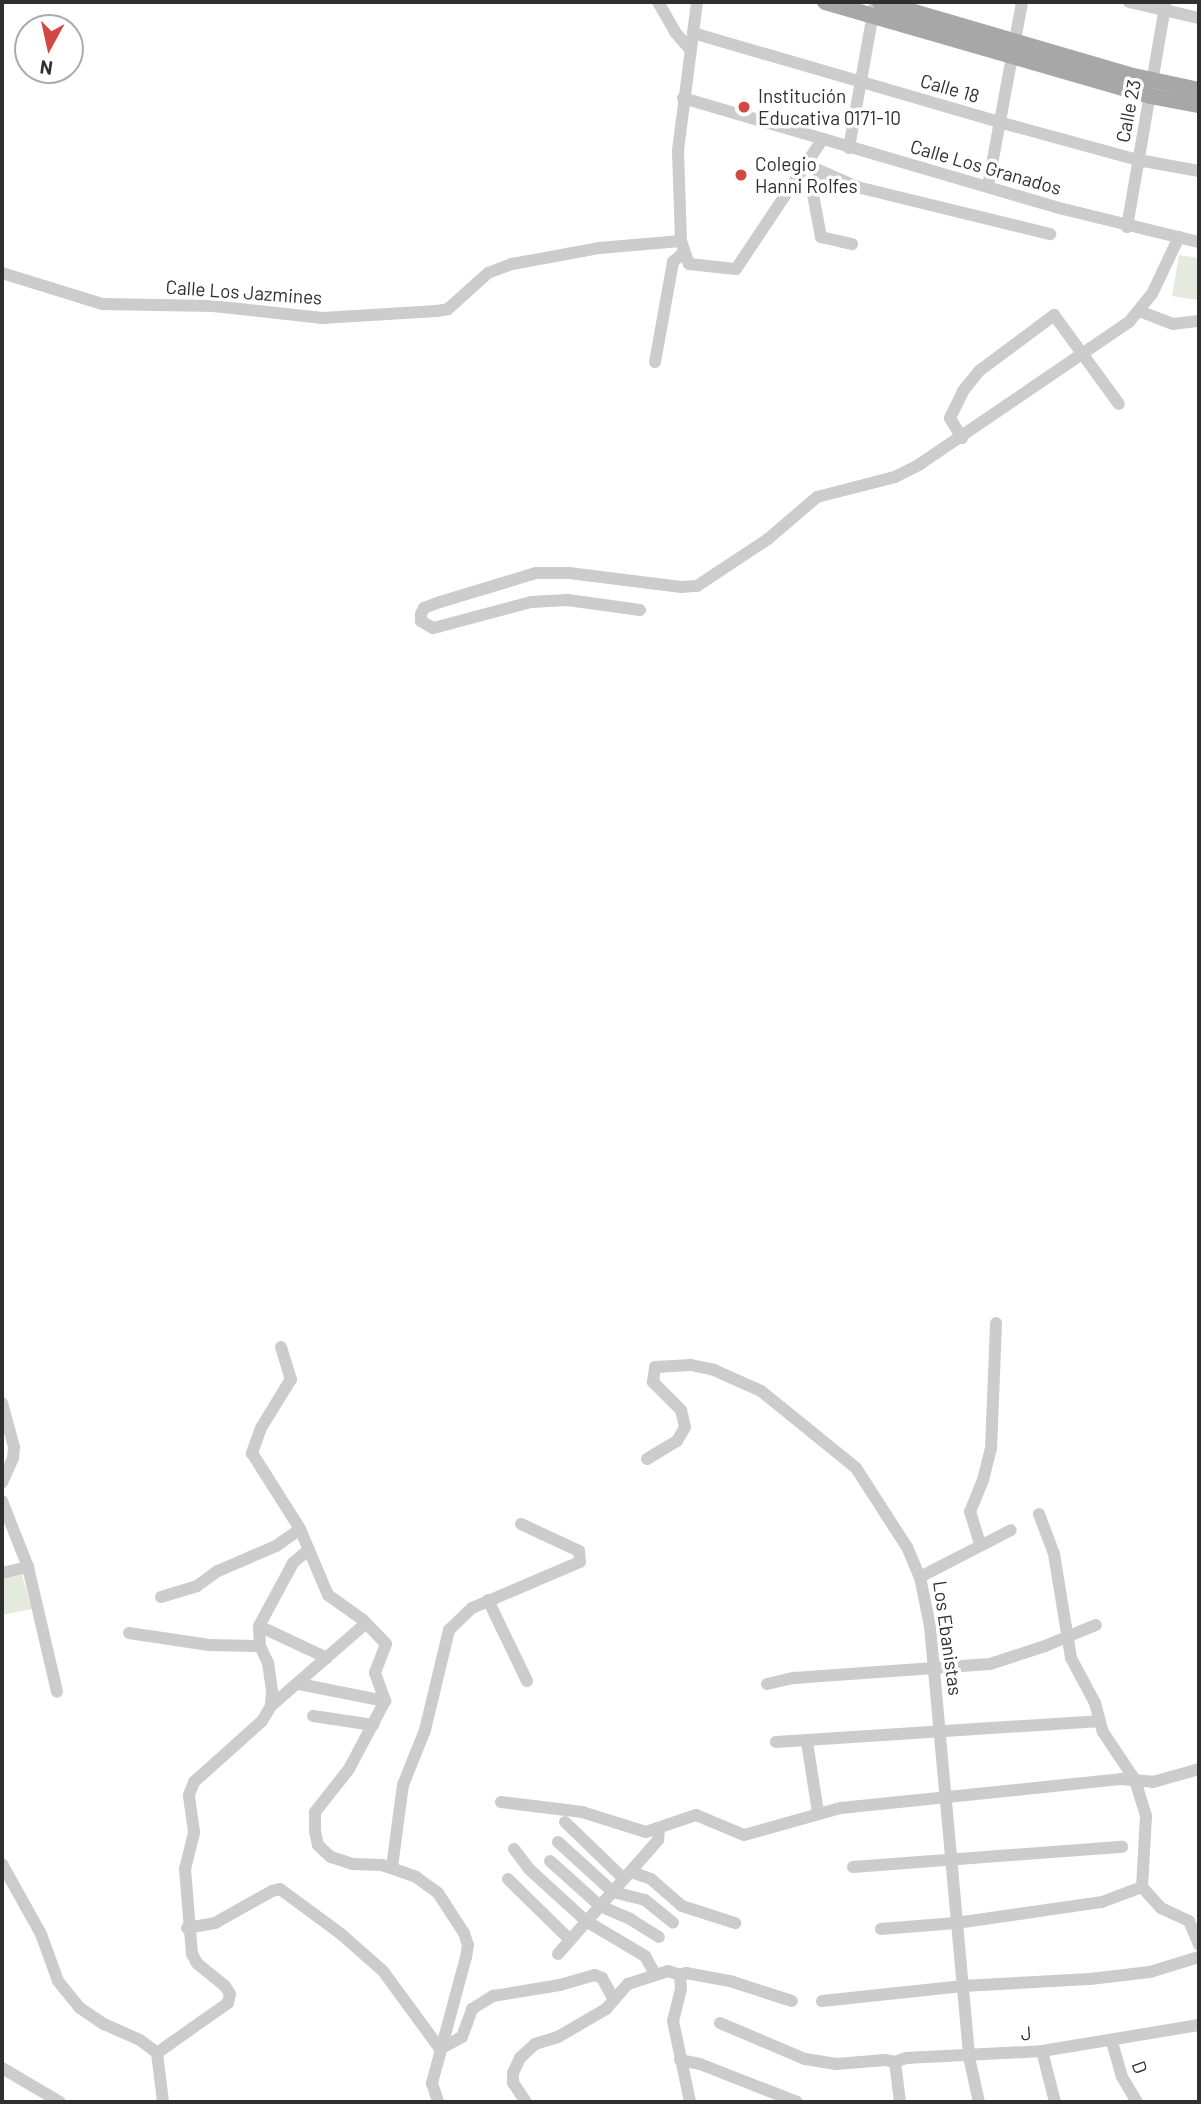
<!DOCTYPE html>
<html>
<head>
<meta charset="utf-8">
<style>
	body { margin:0 }
	#map { position:relative; width:1201px; height:2104px; overflow:hidden; background:#fff; font-family:Barlow,sans-serif }
	div>[style] { position:absolute }
	.green>* { inset:0; background:#e4eade }
	.minor>* { height:12px; margin:-6px; padding:0 6px; transform-origin:6px; border-radius:6px; background:#ccc }
	.major>* { height:16px; margin:-8px; padding:0 8px; transform-origin:8px; border-radius:8px; background:#a7a7a7 }
	.dots>* { width:19px; height:19px; translate:-50% -50%; box-sizing:border-box; border:4px solid #fff; border-radius:50% }
	span { translate:-50% -50%; white-space:nowrap; text-align:center; line-height:1.15; -webkit-text-stroke:7px #fff; paint-order:stroke }
	.street-label { font-size:19px; color:#2f2f2f }
	.poi-label { font-size:19px; color:#2f2f2f }
	.left { translate:0 -50%; text-align:left }
	.frame { position:absolute; inset:0; border:4px solid #2f2f2f; pointer-events:none }
	.north { position:absolute; left:14px; top:14px; width:70px; height:70px; box-sizing:border-box; background:#fff; border:2px solid #acacac; border-radius:50%; rotate:188deg; font-size:19px; font-weight:700; line-height:28px; text-align:center; color:#2f2f2f }
	.north::after { content:''; display:block; margin:auto; width:24px; height:32px; background:#d24845; clip-path:polygon(50% 0,100% 100%,50% 72%,0 100%) }
</style>
</head>
<body>
<div id="map">
	<div class="green">
		<div style="clip-path:polygon(1179px 255px,1199px 258px,1198px 300px,1172px 296px)"></div>
		<div style="clip-path:polygon(22px 1575px,32px 1609px,2px 1615px,2px 1579px)"></div>
	</div>
	<div class="minor">
		<div style="left:658px;top:2px;width:34px;rotate:60deg"></div>
		<div style="left:675px;top:32px;width:21px;rotate:49deg"></div>
		<div style="left:697px;top:2px;width:150px;rotate:97.3deg"></div>
		<div style="left:678px;top:151px;width:90px;rotate:88.1deg"></div>
		<div style="left:681px;top:241px;width:24px;rotate:71deg"></div>
		<div style="left:689px;top:264px;width:47px;rotate:6.1deg"></div>
		<div style="left:736px;top:269px;width:155px;rotate:-56.3deg"></div>
		<div style="left:1129px;top:2px;width:72px;rotate:12.9deg"></div>
		<div style="left:693px;top:33px;width:319px;rotate:16.2deg"></div>
		<div style="left:999px;top:122px;width:144px;rotate:15.3deg"></div>
		<div style="left:1138px;top:160px;width:62px;rotate:10.2deg"></div>
		<div style="left:683px;top:98px;width:392px;rotate:16.3deg"></div>
		<div style="left:1059px;top:208px;width:144px;rotate:13.7deg"></div>
		<div style="left:849px;top:148px;width:143px;rotate:-79.9deg"></div>
		<div style="left:807px;top:165px;width:55px;rotate:23.7deg"></div>
		<div style="left:857px;top:187px;width:199px;rotate:13.7deg"></div>
		<div style="left:821px;top:172px;width:19px;rotate:118deg"></div>
		<div style="left:812px;top:189px;width:49px;rotate:79.4deg"></div>
		<div style="left:821px;top:237px;width:32px;rotate:13deg"></div>
		<div style="left:988px;top:186px;width:187px;rotate:-79.5deg"></div>
		<div style="left:1127px;top:227px;width:228px;rotate:-80.2deg"></div>
		<div style="left:2px;top:273px;width:105px;rotate:17.2deg"></div>
		<div style="left:102px;top:304px;width:111px;rotate:1deg"></div>
		<div style="left:213px;top:306px;width:110px;rotate:6.3deg"></div>
		<div style="left:322px;top:318px;width:115px;rotate:-3.5deg"></div>
		<div style="left:437px;top:311px;width:11px;rotate:-10deg"></div>
		<div style="left:448px;top:309px;width:54px;rotate:-42deg"></div>
		<div style="left:488px;top:273px;width:26px;rotate:-21deg"></div>
		<div style="left:512px;top:264px;width:88px;rotate:-10.4deg"></div>
		<div style="left:599px;top:248px;width:82px;rotate:-4.9deg"></div>
		<div style="left:1139px;top:311px;width:36px;rotate:21deg"></div>
		<div style="left:1173px;top:324px;width:26px;rotate:-7deg"></div>
		<div style="left:655px;top:362px;width:102px;rotate:-79.8deg"></div>
		<div style="left:673px;top:262px;width:13px;rotate:-42deg"></div>
		<div style="left:962px;top:438px;width:23px;rotate:-121deg"></div>
		<div style="left:950px;top:418px;width:30px;rotate:-64deg"></div>
		<div style="left:963px;top:391px;width:26px;rotate:-51deg"></div>
		<div style="left:979px;top:371px;width:94px;rotate:-36.7deg"></div>
		<div style="left:1054px;top:315px;width:110px;rotate:53.9deg"></div>
		<div style="left:640px;top:610px;width:73px;rotate:-172.1deg"></div>
		<div style="left:568px;top:600px;width:37px;rotate:177deg"></div>
		<div style="left:531px;top:602px;width:101px;rotate:165.1deg"></div>
		<div style="left:433px;top:628px;width:14px;rotate:-150deg"></div>
		<div style="left:421px;top:621px;width:7px;rotate:-90deg"></div>
		<div style="left:421px;top:614px;width:7px;rotate:-63deg"></div>
		<div style="left:424px;top:608px;width:17px;rotate:-21deg"></div>
		<div style="left:440px;top:602px;width:100px;rotate:-16.8deg"></div>
		<div style="left:536px;top:573px;width:33px"></div>
		<div style="left:569px;top:573px;width:113px;rotate:7.1deg"></div>
		<div style="left:681px;top:587px;width:16px;rotate:-4deg"></div>
		<div style="left:697px;top:586px;width:85px;rotate:-33.5deg"></div>
		<div style="left:768px;top:539px;width:65px;rotate:-40.6deg"></div>
		<div style="left:817px;top:497px;width:81px;rotate:-14.4deg"></div>
		<div style="left:895px;top:477px;width:28px;rotate:-27deg"></div>
		<div style="left:920px;top:464px;width:253px;rotate:-34.2deg"></div>
		<div style="left:1129px;top:322px;width:36px;rotate:-51deg"></div>
		<div style="left:1152px;top:294px;width:63px;rotate:-64.7deg"></div>
		<div style="left:281px;top:1347px;width:34px;rotate:73deg"></div>
		<div style="left:291px;top:1379px;width:57px;rotate:121.5deg"></div>
		<div style="left:261px;top:1428px;width:27px;rotate:110deg"></div>
		<div style="left:252px;top:1453px;width:90px;rotate:57.7deg"></div>
		<div style="left:300px;top:1529px;width:72px;rotate:67deg"></div>
		<div style="left:328px;top:1595px;width:43px;rotate:35.5deg"></div>
		<div style="left:363px;top:1620px;width:33px;rotate:46deg"></div>
		<div style="left:386px;top:1644px;width:31px;rotate:111deg"></div>
		<div style="left:375px;top:1673px;width:30px;rotate:70deg"></div>
		<div style="left:385px;top:1701px;width:77px;rotate:117.9deg"></div>
		<div style="left:349px;top:1769px;width:55px;rotate:128.3deg"></div>
		<div style="left:315px;top:1812px;width:19px;rotate:90deg"></div>
		<div style="left:315px;top:1831px;width:14px;rotate:78deg"></div>
		<div style="left:318px;top:1845px;width:18px;rotate:43deg"></div>
		<div style="left:331px;top:1857px;width:22px;rotate:18deg"></div>
		<div style="left:352px;top:1864px;width:30px;rotate:2deg"></div>
		<div style="left:382px;top:1865px;width:36px;rotate:19deg"></div>
		<div style="left:416px;top:1877px;width:27px;rotate:36deg"></div>
		<div style="left:438px;top:1893px;width:48px;rotate:57deg"></div>
		<div style="left:464px;top:1933px;width:13px;rotate:72deg"></div>
		<div style="left:468px;top:1945px;width:12px;rotate:99deg"></div>
		<div style="left:466px;top:1957px;width:131px;rotate:105.1deg"></div>
		<div style="left:432px;top:2083px;width:20px;rotate:72deg"></div>
		<div style="left:2px;top:1403px;width:46px;rotate:74.7deg"></div>
		<div style="left:14px;top:1447px;width:11px;rotate:95deg"></div>
		<div style="left:13px;top:1458px;width:27px;rotate:114deg"></div>
		<div style="left:647px;top:1459px;width:35px;rotate:-31deg"></div>
		<div style="left:677px;top:1441px;width:16px;rotate:-60deg"></div>
		<div style="left:685px;top:1427px;width:17px;rotate:-103deg"></div>
		<div style="left:681px;top:1410px;width:40px;rotate:-135deg"></div>
		<div style="left:653px;top:1382px;width:15px;rotate:-82deg"></div>
		<div style="left:655px;top:1367px;width:36px;rotate:-3deg"></div>
		<div style="left:691px;top:1365px;width:24px;rotate:12deg"></div>
		<div style="left:714px;top:1370px;width:51px;rotate:24.1deg"></div>
		<div style="left:761px;top:1391px;width:122px;rotate:39deg"></div>
		<div style="left:856px;top:1468px;width:94px;rotate:57.2deg"></div>
		<div style="left:907px;top:1547px;width:33px;rotate:67deg"></div>
		<div style="left:920px;top:1577px;width:50px;rotate:78.5deg"></div>
		<div style="left:930px;top:1626px;width:433px;rotate:84.8deg"></div>
		<div style="left:969px;top:2057px;width:46px;rotate:77.5deg"></div>
		<div style="left:2px;top:1501px;width:71px;rotate:68.5deg"></div>
		<div style="left:28px;top:1567px;width:128px;rotate:76.9deg"></div>
		<div style="left:1039px;top:1514px;width:43px;rotate:69.4deg"></div>
		<div style="left:1054px;top:1554px;width:105px;rotate:80.7deg"></div>
		<div style="left:1071px;top:1658px;width:51px;rotate:61.9deg"></div>
		<div style="left:1095px;top:1703px;width:30px;rotate:75deg"></div>
		<div style="left:1103px;top:1732px;width:58px;rotate:56.3deg"></div>
		<div style="left:1135px;top:1780px;width:38px;rotate:73deg"></div>
		<div style="left:1146px;top:1816px;width:71px;rotate:93.2deg"></div>
		<div style="left:1142px;top:1887px;width:28px;rotate:48deg"></div>
		<div style="left:1161px;top:1908px;width:31px;rotate:25deg"></div>
		<div style="left:1189px;top:1921px;width:26px;rotate:67deg"></div>
		<div style="left:980px;top:1544px;width:34px;rotate:-107deg"></div>
		<div style="left:970px;top:1512px;width:35px;rotate:-68deg"></div>
		<div style="left:983px;top:1480px;width:32px;rotate:-76deg"></div>
		<div style="left:991px;top:1449px;width:126px;rotate:-87.7deg"></div>
		<div style="left:2px;top:1573px;width:27px;rotate:-13deg"></div>
		<div style="left:920px;top:1577px;width:102px;rotate:-27.3deg"></div>
		<div style="left:161px;top:1597px;width:38px;rotate:-17deg"></div>
		<div style="left:197px;top:1586px;width:26px;rotate:-36deg"></div>
		<div style="left:218px;top:1571px;width:63px;rotate:-23.3deg"></div>
		<div style="left:276px;top:1546px;width:29px;rotate:-35deg"></div>
		<div style="left:488px;top:1600px;width:90px;rotate:64.3deg"></div>
		<div style="left:259px;top:1626px;width:75px;rotate:25.2deg"></div>
		<div style="left:129px;top:1633px;width:81px;rotate:8.5deg"></div>
		<div style="left:209px;top:1645px;width:51px;rotate:1.1deg"></div>
		<div style="left:299px;top:1684px;width:88px;rotate:11.2deg"></div>
		<div style="left:767px;top:1684px;width:28px;rotate:-13deg"></div>
		<div style="left:794px;top:1678px;width:196px;rotate:-4.1deg"></div>
		<div style="left:990px;top:1664px;width:58px;rotate:-18.1deg"></div>
		<div style="left:1045px;top:1646px;width:55px;rotate:-22.4deg"></div>
		<div style="left:271px;top:1706px;width:126px;rotate:-41.1deg"></div>
		<div style="left:313px;top:1716px;width:61px;rotate:8.5deg"></div>
		<div style="left:776px;top:1742px;width:323px;rotate:-3.7deg"></div>
		<div style="left:807px;top:1742px;width:71px;rotate:81.1deg"></div>
		<div style="left:501px;top:1802px;width:82px;rotate:7deg"></div>
		<div style="left:582px;top:1812px;width:67px;rotate:17.4deg"></div>
		<div style="left:646px;top:1832px;width:53px;rotate:-18.8deg"></div>
		<div style="left:696px;top:1815px;width:52px;rotate:22.6deg"></div>
		<div style="left:744px;top:1835px;width:101px;rotate:-15.6deg"></div>
		<div style="left:841px;top:1808px;width:281px;rotate:-5.9deg"></div>
		<div style="left:1121px;top:1779px;width:32px;rotate:5deg"></div>
		<div style="left:1153px;top:1782px;width:48px;rotate:-15.8deg"></div>
		<div style="left:565px;top:1822px;width:82px;rotate:44deg"></div>
		<div style="left:558px;top:1842px;width:74px;rotate:42.3deg"></div>
		<div style="left:613px;top:1892px;width:33px;rotate:14deg"></div>
		<div style="left:645px;top:1900px;width:36px;rotate:39deg"></div>
		<div style="left:514px;top:1849px;width:25px;rotate:53deg"></div>
		<div style="left:529px;top:1869px;width:77px;rotate:42.4deg"></div>
		<div style="left:586px;top:1921px;width:69px;rotate:30.7deg"></div>
		<div style="left:645px;top:1956px;width:21px;rotate:61deg"></div>
		<div style="left:550px;top:1861px;width:67px;rotate:42deg"></div>
		<div style="left:600px;top:1906px;width:33px;rotate:23deg"></div>
		<div style="left:630px;top:1919px;width:34px;rotate:32deg"></div>
		<div style="left:2px;top:1864px;width:80px;rotate:60.9deg"></div>
		<div style="left:41px;top:1934px;width:50px;rotate:70.1deg"></div>
		<div style="left:58px;top:1981px;width:35px;rotate:51deg"></div>
		<div style="left:80px;top:2008px;width:29px;rotate:34deg"></div>
		<div style="left:104px;top:2024px;width:39px;rotate:24deg"></div>
		<div style="left:140px;top:2040px;width:21px;rotate:37deg"></div>
		<div style="left:157px;top:2053px;width:49px;rotate:83deg"></div>
		<div style="left:392px;top:1867px;width:83px;rotate:-82.4deg"></div>
		<div style="left:403px;top:1785px;width:59px;rotate:-68.2deg"></div>
		<div style="left:425px;top:1730px;width:103px;rotate:-76.5deg"></div>
		<div style="left:449px;top:1630px;width:32px;rotate:-44deg"></div>
		<div style="left:472px;top:1608px;width:117px;rotate:-23.1deg"></div>
		<div style="left:580px;top:1562px;width:11px;rotate:-95deg"></div>
		<div style="left:579px;top:1551px;width:64px;rotate:-155deg"></div>
		<div style="left:853px;top:1867px;width:270px;rotate:-4.3deg"></div>
		<div style="left:631px;top:1872px;width:21px;rotate:19deg"></div>
		<div style="left:651px;top:1879px;width:41px;rotate:41.1deg"></div>
		<div style="left:682px;top:1906px;width:56px;rotate:17.8deg"></div>
		<div style="left:508px;top:1879px;width:86px;rotate:44.5deg"></div>
		<div style="left:187px;top:1928px;width:28px;rotate:-10deg"></div>
		<div style="left:215px;top:1923px;width:65px;rotate:-29.3deg"></div>
		<div style="left:272px;top:1891px;width:8px;rotate:-14deg"></div>
		<div style="left:280px;top:1889px;width:76px;rotate:36.4deg"></div>
		<div style="left:341px;top:1934px;width:56px;rotate:41.4deg"></div>
		<div style="left:383px;top:1971px;width:97px;rotate:53.8deg"></div>
		<div style="left:440px;top:2049px;width:25px;rotate:-29deg"></div>
		<div style="left:462px;top:2037px;width:30px;rotate:-70deg"></div>
		<div style="left:472px;top:2009px;width:25px;rotate:-32deg"></div>
		<div style="left:493px;top:1996px;width:68px;rotate:-9.3deg"></div>
		<div style="left:560px;top:1985px;width:36px;rotate:-16deg"></div>
		<div style="left:595px;top:1975px;width:8px;rotate:23deg"></div>
		<div style="left:602px;top:1978px;width:25px;rotate:61deg"></div>
		<div style="left:881px;top:1929px;width:75px;rotate:-4.6deg"></div>
		<div style="left:956px;top:1923px;width:148px;rotate:-8.2deg"></div>
		<div style="left:1102px;top:1902px;width:43px;rotate:-20.6deg"></div>
		<div style="left:558px;top:1954px;width:152px;rotate:-48.7deg"></div>
		<div style="left:658px;top:1840px;width:11px;rotate:-85deg"></div>
		<div style="left:680px;top:1975px;width:6px;rotate:-18deg"></div>
		<div style="left:686px;top:1973px;width:45px;rotate:10.3deg"></div>
		<div style="left:730px;top:1981px;width:65px;rotate:17.9deg"></div>
		<div style="left:822px;top:2001px;width:142px;rotate:-6.1deg"></div>
		<div style="left:963px;top:1986px;width:127px;rotate:-3.2deg"></div>
		<div style="left:1090px;top:1979px;width:60px;rotate:-6.7deg"></div>
		<div style="left:1150px;top:1972px;width:51px;rotate:-17deg"></div>
		<div style="left:720px;top:2023px;width:92px;rotate:23deg"></div>
		<div style="left:805px;top:2059px;width:32px;rotate:9deg"></div>
		<div style="left:837px;top:2064px;width:48px;rotate:-4.8deg"></div>
		<div style="left:885px;top:2060px;width:10px;rotate:11deg"></div>
		<div style="left:1112px;top:2042px;width:36px;rotate:74deg"></div>
		<div style="left:1122px;top:2077px;width:29px;rotate:59deg"></div>
		<div style="left:1042px;top:2051px;width:53px;rotate:75.7deg"></div>
		<div style="left:157px;top:2053px;width:87px;rotate:-35.2deg"></div>
		<div style="left:228px;top:2003px;width:9px;rotate:-77deg"></div>
		<div style="left:230px;top:1994px;width:9px;rotate:-122deg"></div>
		<div style="left:225px;top:1986px;width:36px;rotate:-141deg"></div>
		<div style="left:197px;top:1963px;width:10px;rotate:-119deg"></div>
		<div style="left:192px;top:1954px;width:85px;rotate:-94.7deg"></div>
		<div style="left:185px;top:1869px;width:38px;rotate:-76deg"></div>
		<div style="left:194px;top:1832px;width:37px;rotate:-98deg"></div>
		<div style="left:189px;top:1795px;width:14px;rotate:-69deg"></div>
		<div style="left:194px;top:1782px;width:91px;rotate:-41.9deg"></div>
		<div style="left:262px;top:1721px;width:17px;rotate:-59deg"></div>
		<div style="left:271px;top:1706px;width:15px;rotate:-86deg"></div>
		<div style="left:272px;top:1691px;width:28px;rotate:-98deg"></div>
		<div style="left:268px;top:1663px;width:19px;rotate:-115deg"></div>
		<div style="left:260px;top:1646px;width:20px;rotate:-93deg"></div>
		<div style="left:259px;top:1626px;width:72px;rotate:-61.6deg"></div>
		<div style="left:293px;top:1563px;width:21px;rotate:-41deg"></div>
		<div style="left:680px;top:2060px;width:20px;rotate:11deg"></div>
		<div style="left:700px;top:2064px;width:104px;rotate:21.4deg"></div>
		<div style="left:895px;top:2062px;width:12px;rotate:-20deg"></div>
		<div style="left:906px;top:2058px;width:136px;rotate:-2.9deg"></div>
		<div style="left:1042px;top:2051px;width:159px;rotate:-9.4deg"></div>
		<div style="left:895px;top:2062px;width:40px;rotate:82.9deg"></div>
		<div style="left:2px;top:2068px;width:67px;rotate:30.4deg"></div>
		<div style="left:526px;top:2102px;width:23px;rotate:-124deg"></div>
		<div style="left:513px;top:2083px;width:10px;rotate:-90deg"></div>
		<div style="left:513px;top:2073px;width:17px;rotate:-65deg"></div>
		<div style="left:520px;top:2058px;width:21px;rotate:-43deg"></div>
		<div style="left:535px;top:2044px;width:24px;rotate:-17deg"></div>
		<div style="left:558px;top:2037px;width:56px;rotate:-30.3deg"></div>
		<div style="left:606px;top:2009px;width:33px;rotate:-49deg"></div>
		<div style="left:628px;top:1984px;width:42px;rotate:-18deg"></div>
		<div style="left:668px;top:1971px;width:13px;rotate:18deg"></div>
		<div style="left:680px;top:1975px;width:14px;rotate:86deg"></div>
		<div style="left:681px;top:1989px;width:33px;rotate:104deg"></div>
		<div style="left:673px;top:2021px;width:83px;rotate:78.1deg"></div>
	</div>
	<div class="major">
		<div style="left:825px;top:2px;width:338px;rotate:16.1deg"></div>
		<div style="left:1150px;top:96px;width:50px;rotate:10.4deg"></div>
		<div style="left:880px;top:2px;width:259px;rotate:16.3deg"></div>
		<div style="left:1129px;top:75px;width:72px;rotate:12.1deg"></div>
	</div>
	<div class="dots">
		<div style="left:744px;top:107px;background:#d24845"></div>
		<div style="left:741px;top:175px;background:#d24845"></div>
	</div>
	<div class="street-label">
		<span style="left:950px;top:88px;rotate:16deg">Calle 18</span>
		<span style="left:1128px;top:111px;rotate:-79deg">Calle 23</span>
		<span style="left:986px;top:167px;rotate:16deg">Calle Los Granados</span>
		<span style="left:244px;top:292px;rotate:4deg">Calle Los Jazmines</span>
		<span style="left:948px;top:1638px;rotate:82deg">Los Ebanistas</span>
		<span style="left:1026px;top:2033px;rotate:-5deg">J</span>
		<span style="left:1140px;top:2067px;rotate:70deg">D</span>
	</div>
	<div class="poi-label">
		<span class="left" style="left:758px;top:107px">Institución<br>Educativa 0171-10</span>
		<span class="left" style="left:755px;top:175px">Colegio<br>Hanni Rolfes</span>
	</div>
	<div class="frame"></div>
	<div class="north">N</div>
</div>
</body>
</html>
